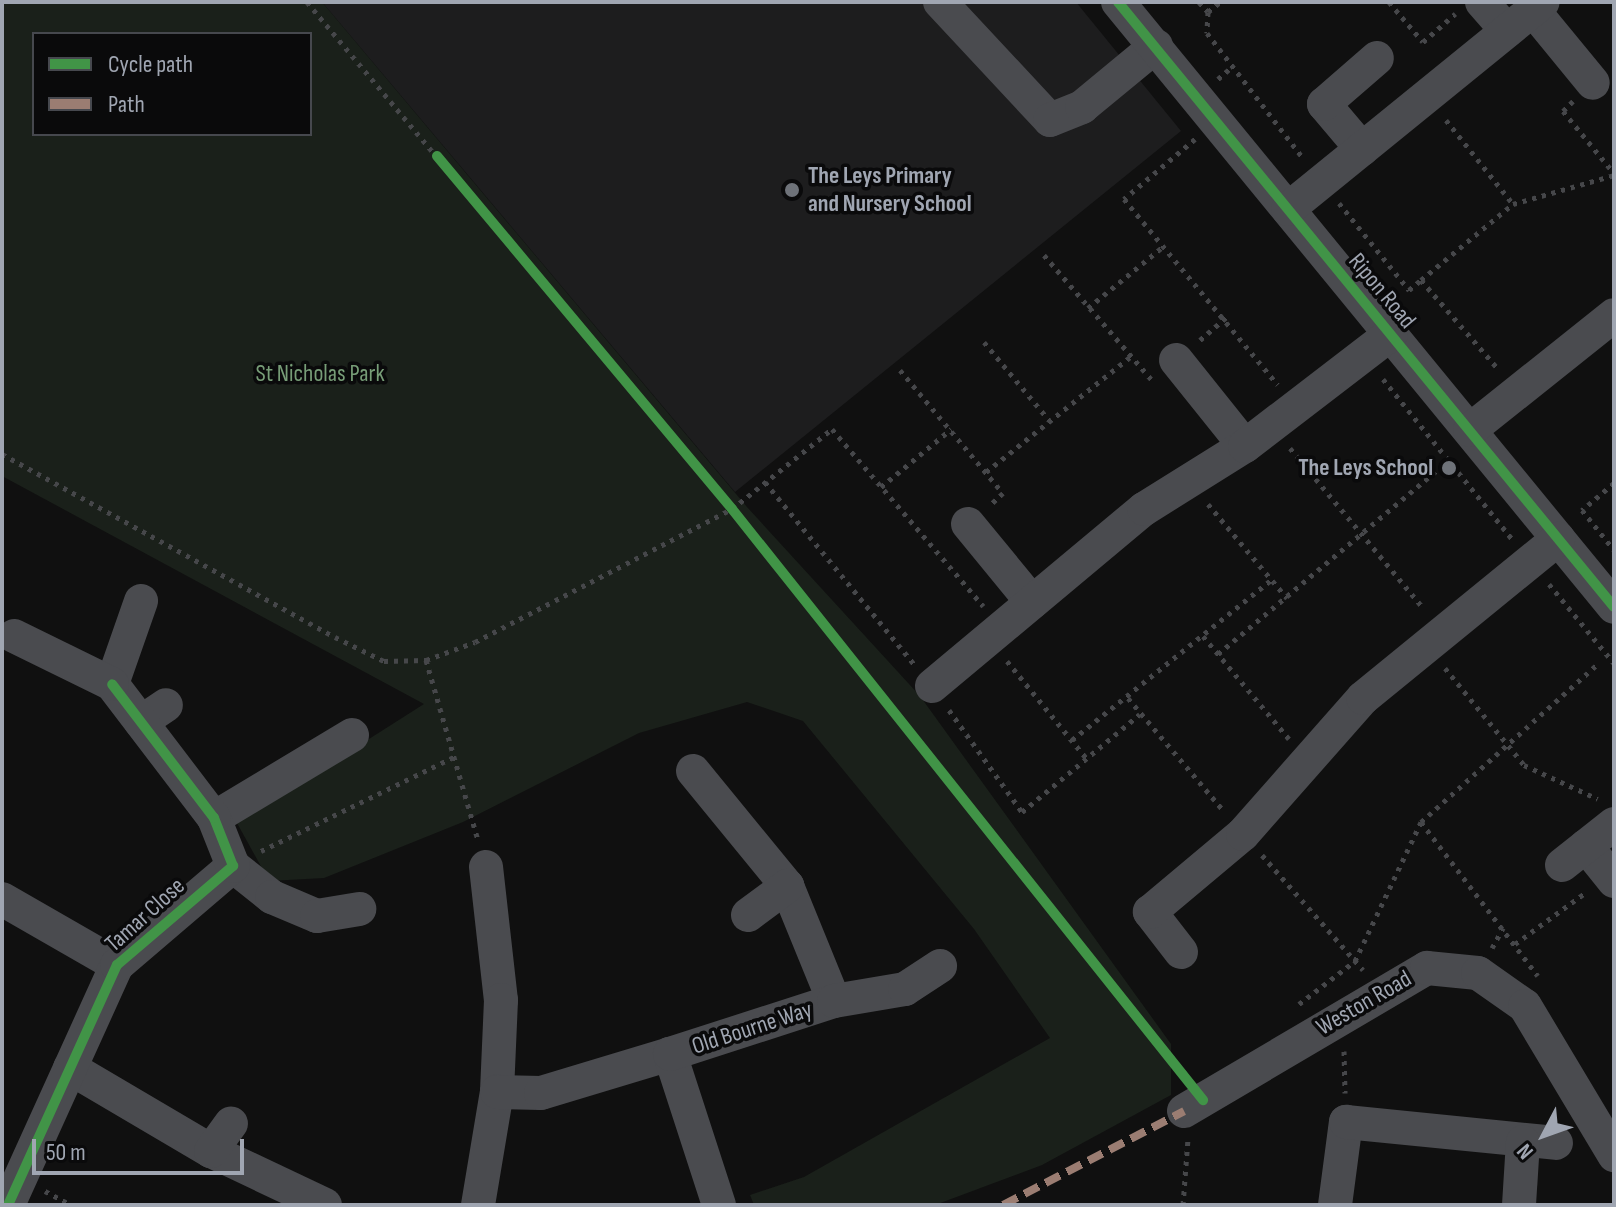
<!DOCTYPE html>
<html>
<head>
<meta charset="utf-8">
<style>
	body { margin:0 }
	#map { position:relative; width:1616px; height:1207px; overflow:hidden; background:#101010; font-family:"Sofia Sans Condensed",sans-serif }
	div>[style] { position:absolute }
	.built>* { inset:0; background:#1d1d1e }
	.green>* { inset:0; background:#1a201a }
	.path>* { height:5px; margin-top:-2.5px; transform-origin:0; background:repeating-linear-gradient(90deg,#46474a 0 4px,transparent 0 10px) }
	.minor>* { height:34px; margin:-17px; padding:0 17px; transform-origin:17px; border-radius:17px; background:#4a4b4f }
	.quiet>* { height:8px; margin-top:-4px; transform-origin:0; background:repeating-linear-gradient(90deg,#9b7d72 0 16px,transparent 0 24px) }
	.cycleway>* { height:10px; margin:-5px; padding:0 5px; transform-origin:5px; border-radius:5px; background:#419447 }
	.dots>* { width:22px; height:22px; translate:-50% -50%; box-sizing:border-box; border:4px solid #0a0a0b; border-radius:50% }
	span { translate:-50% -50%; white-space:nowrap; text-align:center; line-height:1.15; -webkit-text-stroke:7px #0a0a0b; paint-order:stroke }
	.poi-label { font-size:24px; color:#a0a6b2; font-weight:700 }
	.left { translate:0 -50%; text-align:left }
	.right { translate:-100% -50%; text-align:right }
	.street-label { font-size:24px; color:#a0a6b2 }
	.park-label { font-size:24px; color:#779d77 }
	.frame { position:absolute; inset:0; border:4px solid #a0a6b2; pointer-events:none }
	.legend { position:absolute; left:32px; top:32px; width:280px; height:104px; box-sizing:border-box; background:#0a0a0b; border:2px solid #46484e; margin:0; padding:10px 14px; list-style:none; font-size:24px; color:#a0a6b2 }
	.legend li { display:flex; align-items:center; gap:16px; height:40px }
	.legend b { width:40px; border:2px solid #46484e }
	.north { position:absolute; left:1504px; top:1095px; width:80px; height:80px; -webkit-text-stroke:6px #0a0a0b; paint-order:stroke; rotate:229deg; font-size:22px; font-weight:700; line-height:32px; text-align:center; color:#a0a6b2 }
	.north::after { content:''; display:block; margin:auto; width:28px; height:36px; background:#a0a6b2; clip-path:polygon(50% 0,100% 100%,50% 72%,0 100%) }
	.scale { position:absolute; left:32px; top:1139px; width:212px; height:36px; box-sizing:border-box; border:4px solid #a0a6b2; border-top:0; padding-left:10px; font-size:24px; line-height:28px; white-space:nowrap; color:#a0a6b2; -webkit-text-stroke:6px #0a0a0b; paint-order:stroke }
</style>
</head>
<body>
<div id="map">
	<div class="built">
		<div style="clip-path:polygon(322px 2px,1076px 2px,1181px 131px,735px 492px)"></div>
	</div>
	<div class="green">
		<div style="clip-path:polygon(evenodd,2px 2px,322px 2px,747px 507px,920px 696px,1171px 1044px,1171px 1095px,1042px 1165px,935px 1205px,754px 1205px,750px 1195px,804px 1177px,1050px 1038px,974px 929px,803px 721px,747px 702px,639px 733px,463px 822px,324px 878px,269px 881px,237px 823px,424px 704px,2px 476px,2px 2px,34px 34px,310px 34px,310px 134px,34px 134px,34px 34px)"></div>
	</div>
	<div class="path">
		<div style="left:307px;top:2px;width:662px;rotate:50.03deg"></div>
		<div style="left:732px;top:509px;width:727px;rotate:51.25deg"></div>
		<div style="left:1199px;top:2px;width:13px;rotate:48deg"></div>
		<div style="left:1208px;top:12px;width:16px;rotate:-40deg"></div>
		<div style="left:1389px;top:2px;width:52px;rotate:49.6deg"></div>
		<div style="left:1423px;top:42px;width:43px;rotate:-41.2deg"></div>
		<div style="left:1208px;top:12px;width:21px;rotate:93deg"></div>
		<div style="left:1207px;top:33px;width:158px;rotate:52.5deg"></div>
		<div style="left:1218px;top:79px;width:18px;rotate:-41deg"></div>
		<div style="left:1573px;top:101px;width:14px;rotate:135deg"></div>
		<div style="left:1563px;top:111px;width:80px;rotate:50.6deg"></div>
		<div style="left:1446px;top:120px;width:107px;rotate:51.4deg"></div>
		<div style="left:1195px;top:139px;width:93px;rotate:139.8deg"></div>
		<div style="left:1124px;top:199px;width:241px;rotate:50.4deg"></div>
		<div style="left:1339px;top:203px;width:112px;rotate:51.2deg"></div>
		<div style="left:1409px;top:290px;width:16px;rotate:-40deg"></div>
		<div style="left:1421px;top:280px;width:119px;rotate:49.1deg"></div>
		<div style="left:1044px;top:255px;width:164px;rotate:49.2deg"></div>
		<div style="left:1421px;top:280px;width:119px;rotate:-39.6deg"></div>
		<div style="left:1513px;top:204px;width:105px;rotate:-16deg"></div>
		<div style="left:1088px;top:308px;width:99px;rotate:-39.3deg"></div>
		<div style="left:1200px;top:340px;width:35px;rotate:-41deg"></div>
		<div style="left:984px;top:342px;width:102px;rotate:50.2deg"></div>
		<div style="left:900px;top:370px;width:160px;rotate:50.1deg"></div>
		<div style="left:1003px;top:493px;width:16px;rotate:137deg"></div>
		<div style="left:1383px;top:379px;width:206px;rotate:51.1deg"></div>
		<div style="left:1290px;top:448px;width:209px;rotate:50.2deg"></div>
		<div style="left:2px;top:454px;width:380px;rotate:28.8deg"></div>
		<div style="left:335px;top:637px;width:55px;rotate:26.1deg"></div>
		<div style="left:384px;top:661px;width:42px;rotate:-1.4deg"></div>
		<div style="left:426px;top:660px;width:52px;rotate:-20.2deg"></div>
		<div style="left:475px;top:642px;width:289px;rotate:-27.4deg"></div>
		<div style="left:732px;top:509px;width:128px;rotate:-38.7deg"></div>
		<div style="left:832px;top:429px;width:233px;rotate:49.5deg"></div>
		<div style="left:986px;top:472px;width:184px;rotate:-38.6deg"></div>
		<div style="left:765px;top:482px;width:235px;rotate:50.7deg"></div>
		<div style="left:1614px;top:483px;width:42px;rotate:139.8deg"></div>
		<div style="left:1582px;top:510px;width:51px;rotate:51.3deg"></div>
		<div style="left:881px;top:487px;width:91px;rotate:-39.6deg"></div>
		<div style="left:1208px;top:504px;width:123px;rotate:50deg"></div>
		<div style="left:1549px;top:584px;width:102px;rotate:50.6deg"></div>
		<div style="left:1203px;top:636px;width:134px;rotate:50.1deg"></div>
		<div style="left:1218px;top:654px;width:300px;rotate:-40deg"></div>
		<div style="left:426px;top:660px;width:187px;rotate:73.9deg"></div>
		<div style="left:1007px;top:661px;width:127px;rotate:50.8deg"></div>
		<div style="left:1445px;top:668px;width:125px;rotate:50.8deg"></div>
		<div style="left:1524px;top:765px;width:81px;rotate:24.7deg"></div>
		<div style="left:1128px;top:698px;width:148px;rotate:49.7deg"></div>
		<div style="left:949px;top:710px;width:125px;rotate:54.4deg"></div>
		<div style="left:1022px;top:812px;width:153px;rotate:-39.7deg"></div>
		<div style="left:1072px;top:740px;width:255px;rotate:-38.8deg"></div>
		<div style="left:1421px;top:822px;width:239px;rotate:-41.8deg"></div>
		<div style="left:261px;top:851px;width:215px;rotate:-26deg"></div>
		<div style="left:1262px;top:855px;width:153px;rotate:48.7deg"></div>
		<div style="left:1515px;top:944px;width:87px;rotate:-36.1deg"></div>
		<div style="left:1492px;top:948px;width:23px;rotate:-61deg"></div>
		<div style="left:1299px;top:1004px;width:71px;rotate:-37.5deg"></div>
		<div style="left:1355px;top:961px;width:154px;rotate:-64.6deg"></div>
		<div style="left:1421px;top:822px;width:193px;rotate:52.8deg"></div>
		<div style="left:1344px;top:1051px;width:42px;rotate:88.6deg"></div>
		<div style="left:45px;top:1191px;width:30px;rotate:28deg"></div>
		<div style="left:1183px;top:1205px;width:67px;rotate:-85.7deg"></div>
	</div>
	<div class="minor">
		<div style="left:940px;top:2px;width:161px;rotate:47deg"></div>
		<div style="left:1050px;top:120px;width:35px;rotate:-22deg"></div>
		<div style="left:1082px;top:107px;width:96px;rotate:-39.5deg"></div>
		<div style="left:1118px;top:2px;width:782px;rotate:50.65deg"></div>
		<div style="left:1482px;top:2px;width:38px;rotate:49deg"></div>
		<div style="left:1533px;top:10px;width:94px;rotate:50.6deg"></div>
		<div style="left:1362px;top:149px;width:59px;rotate:-130.2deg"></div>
		<div style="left:1324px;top:104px;width:70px;rotate:-41deg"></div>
		<div style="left:1288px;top:209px;width:328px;rotate:-39.1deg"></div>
		<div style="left:1176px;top:360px;width:110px;rotate:51.3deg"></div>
		<div style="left:1470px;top:430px;width:184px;rotate:-38.6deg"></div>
		<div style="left:968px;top:524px;width:101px;rotate:50.6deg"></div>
		<div style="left:112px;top:684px;width:88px;rotate:-70.7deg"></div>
		<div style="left:932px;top:686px;width:276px;rotate:-39.9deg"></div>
		<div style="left:1144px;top:509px;width:119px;rotate:-32deg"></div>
		<div style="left:1245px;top:446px;width:184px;rotate:-37.5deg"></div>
		<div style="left:141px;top:722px;width:30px;rotate:-34deg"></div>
		<div style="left:693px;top:771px;width:149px;rotate:50.7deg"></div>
		<div style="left:787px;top:886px;width:124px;rotate:67.8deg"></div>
		<div style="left:214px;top:818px;width:161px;rotate:-31deg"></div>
		<div style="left:1586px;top:846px;width:45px;rotate:51.3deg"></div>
		<div style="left:1562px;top:865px;width:66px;rotate:-38.3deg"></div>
		<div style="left:233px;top:866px;width:50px;rotate:38.5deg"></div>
		<div style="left:272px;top:897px;width:49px;rotate:22.9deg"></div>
		<div style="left:317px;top:916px;width:43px;rotate:-9.5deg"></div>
		<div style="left:486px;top:867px;width:134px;rotate:83.6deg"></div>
		<div style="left:501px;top:1000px;width:92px;rotate:92.5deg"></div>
		<div style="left:2px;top:899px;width:133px;rotate:29.9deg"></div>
		<div style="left:748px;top:915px;width:49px;rotate:-36.6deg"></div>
		<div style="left:1181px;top:952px;width:51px;rotate:-127.8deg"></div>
		<div style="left:1150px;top:912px;width:121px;rotate:-40deg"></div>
		<div style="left:1243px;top:834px;width:181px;rotate:-48.6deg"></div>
		<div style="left:1363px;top:698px;width:252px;rotate:-39.2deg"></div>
		<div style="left:70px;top:1068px;width:164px;rotate:30.5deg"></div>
		<div style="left:211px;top:1151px;width:126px;rotate:25.3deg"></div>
		<div style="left:1184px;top:1111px;width:282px;rotate:-30.5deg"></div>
		<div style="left:1427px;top:968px;width:51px;rotate:5.6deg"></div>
		<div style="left:1478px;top:973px;width:57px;rotate:35.1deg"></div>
		<div style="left:1525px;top:1006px;width:174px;rotate:59.1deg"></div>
		<div style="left:211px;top:1151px;width:34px;rotate:-54deg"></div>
		<div style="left:8px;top:1205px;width:264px;rotate:-65.6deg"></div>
		<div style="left:117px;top:965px;width:153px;rotate:-40.5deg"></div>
		<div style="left:233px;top:866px;width:52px;rotate:-111.6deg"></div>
		<div style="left:214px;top:818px;width:168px;rotate:-127.3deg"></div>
		<div style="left:112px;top:684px;width:109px;rotate:-153.9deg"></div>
		<div style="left:478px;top:1205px;width:115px;rotate:-80.5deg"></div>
		<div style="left:497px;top:1092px;width:44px;rotate:1.3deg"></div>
		<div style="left:541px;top:1093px;width:135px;rotate:-16.8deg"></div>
		<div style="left:719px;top:1205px;width:159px;rotate:-108deg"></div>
		<div style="left:670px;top:1054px;width:172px;rotate:-17.9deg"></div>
		<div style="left:834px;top:1001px;width:72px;rotate:-9.6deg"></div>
		<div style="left:905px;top:989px;width:42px;rotate:-33.3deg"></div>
		<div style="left:1335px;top:1205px;width:84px;rotate:-82.5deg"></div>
		<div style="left:1346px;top:1122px;width:211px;rotate:5.7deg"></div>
		<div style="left:1519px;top:1205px;width:63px;rotate:-86.4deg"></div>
	</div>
	<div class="quiet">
		<div style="left:1003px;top:1205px;width:204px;rotate:-27.4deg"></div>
	</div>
	<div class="cycleway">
		<div style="left:1118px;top:2px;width:782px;rotate:50.65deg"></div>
		<div style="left:437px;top:156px;width:460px;rotate:50.1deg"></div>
		<div style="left:732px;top:509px;width:756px;rotate:51.45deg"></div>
		<div style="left:8px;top:1205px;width:264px;rotate:-65.6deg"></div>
		<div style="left:117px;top:965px;width:153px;rotate:-40.5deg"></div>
		<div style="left:233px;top:866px;width:52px;rotate:-111.6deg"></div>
		<div style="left:214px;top:818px;width:168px;rotate:-127.3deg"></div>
	</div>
	<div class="dots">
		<div style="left:792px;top:190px;background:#6e7279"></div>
		<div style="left:1449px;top:468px;background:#6e7279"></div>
	</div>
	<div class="poi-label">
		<span class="left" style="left:808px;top:190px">The Leys Primary<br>and Nursery School</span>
		<span class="right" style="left:1433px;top:468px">The Leys School</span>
	</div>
	<div class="street-label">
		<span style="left:1382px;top:291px;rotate:50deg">Ripon Road</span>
		<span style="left:145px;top:915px;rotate:-42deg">Tamar Close</span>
		<span style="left:1364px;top:1003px;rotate:-30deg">Weston Road</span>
		<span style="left:752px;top:1028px;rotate:-18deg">Old Bourne Way</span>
	</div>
	<div class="park-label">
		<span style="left:320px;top:374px">St Nicholas Park</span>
	</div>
	<div class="frame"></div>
	<ul class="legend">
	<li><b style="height:10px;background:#419447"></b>Cycle path</li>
	<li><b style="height:10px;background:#9b7d72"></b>Path</li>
	</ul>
	<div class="north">N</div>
	<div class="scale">50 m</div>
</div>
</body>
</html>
